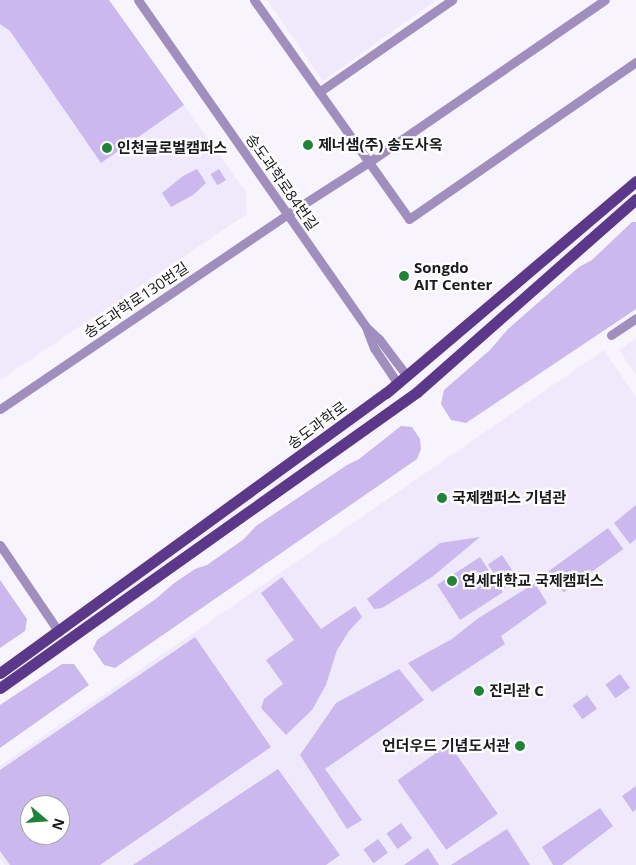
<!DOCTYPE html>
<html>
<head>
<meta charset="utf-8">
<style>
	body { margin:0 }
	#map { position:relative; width:636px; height:865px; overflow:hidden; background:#f7f4fe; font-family:"Open Sans","Noto Sans KR",sans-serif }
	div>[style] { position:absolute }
	.built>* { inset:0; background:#efe9fb }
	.green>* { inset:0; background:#cbb8ee; transform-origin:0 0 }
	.minor>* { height:9px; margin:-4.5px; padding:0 4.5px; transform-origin:4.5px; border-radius:4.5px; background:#a08fbe }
	.major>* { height:11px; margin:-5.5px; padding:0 5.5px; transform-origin:5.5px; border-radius:5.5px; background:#5c388a }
	.dots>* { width:14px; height:14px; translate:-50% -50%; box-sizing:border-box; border:2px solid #fff; border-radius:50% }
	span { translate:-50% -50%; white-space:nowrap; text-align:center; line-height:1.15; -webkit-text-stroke:4.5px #fff; paint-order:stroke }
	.poi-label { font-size:15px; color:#1b1a1e; font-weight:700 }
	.left { translate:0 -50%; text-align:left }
	.right { translate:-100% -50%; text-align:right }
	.street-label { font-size:15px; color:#1b1a1e }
	.north { position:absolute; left:20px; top:795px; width:50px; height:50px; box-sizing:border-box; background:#fff; border:1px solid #a4a3a5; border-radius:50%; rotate:108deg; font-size:14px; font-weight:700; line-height:20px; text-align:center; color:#1b1a1e }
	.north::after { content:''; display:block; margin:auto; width:18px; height:22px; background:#208438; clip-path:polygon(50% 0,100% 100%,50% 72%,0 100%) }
</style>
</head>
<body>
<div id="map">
	<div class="built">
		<div style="clip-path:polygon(0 0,109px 0,246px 192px,247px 214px,0 380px)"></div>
		<div style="clip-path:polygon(267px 0,436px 0,323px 81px)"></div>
		<div style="clip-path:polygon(636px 338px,636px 375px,619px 350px)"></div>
		<div style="clip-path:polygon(evenodd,604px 350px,636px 397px,636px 865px,5px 865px,0 858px,0 766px,604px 350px,30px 805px,60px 805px,60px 835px,30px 835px,30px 805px)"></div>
	</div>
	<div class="green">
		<div style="clip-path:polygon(0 0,109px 0,184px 105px,101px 163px,10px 31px,0 24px)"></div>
		<div style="clip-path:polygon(197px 169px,206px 183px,193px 195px,171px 207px,162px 193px,183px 176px)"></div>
		<div style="left:219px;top:169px;width:13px;height:10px;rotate:58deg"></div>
		<div style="clip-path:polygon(632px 222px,636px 222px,636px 309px,466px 423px,451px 420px,441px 404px,444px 390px,490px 350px,508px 329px,579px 267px,592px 260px)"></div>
		<div style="clip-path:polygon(401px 426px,412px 427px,420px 439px,421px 449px,417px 459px,115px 668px,104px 665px,93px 649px,97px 640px,157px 598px,173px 584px,195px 569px,207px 565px,244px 539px,256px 526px,347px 465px,359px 459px)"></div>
		<div style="clip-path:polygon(636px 505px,636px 539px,630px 544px,614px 523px)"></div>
		<div style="left:608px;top:528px;width:26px;height:74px;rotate:54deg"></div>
		<div style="clip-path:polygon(480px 537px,432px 577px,382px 608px,374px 609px,367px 599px,440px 543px)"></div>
		<div style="left:502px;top:555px;width:29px;height:17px;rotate:56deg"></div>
		<div style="left:480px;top:557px;width:42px;height:51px;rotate:57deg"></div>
		<div style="clip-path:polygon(282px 577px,321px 629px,355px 606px,362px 617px,349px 631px,337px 650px,326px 685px,312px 710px,286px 735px,261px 708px,264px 699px,283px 684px,266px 660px,294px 640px,261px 593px)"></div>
		<div style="clip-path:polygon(0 580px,27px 619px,25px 631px,0 648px)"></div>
		<div style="clip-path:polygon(535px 583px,547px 603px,501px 636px,505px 644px,432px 692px,408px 663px,452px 639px,477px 619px)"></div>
		<div style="clip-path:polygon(evenodd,195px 637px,271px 747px,100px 865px,10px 865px,0 851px,0 770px,195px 637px,30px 805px,60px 805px,60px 835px,30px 835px,30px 805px)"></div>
		<div style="clip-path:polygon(62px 664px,74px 664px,89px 685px,0 748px,0 705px)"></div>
		<div style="clip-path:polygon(399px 669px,424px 700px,325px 769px,362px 820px,347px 829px,300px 755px,336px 703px)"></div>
		<div style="left:620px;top:674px;width:17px;height:18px;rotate:54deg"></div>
		<div style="left:587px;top:695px;width:17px;height:18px;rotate:54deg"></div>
		<div style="left:449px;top:744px;width:85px;height:63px;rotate:55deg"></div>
		<div style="clip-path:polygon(278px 769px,340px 855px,326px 865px,133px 865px)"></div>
		<div style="clip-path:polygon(636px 786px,636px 809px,633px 812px,622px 796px)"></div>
		<div style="clip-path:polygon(600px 808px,613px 826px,562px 865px,553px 865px,542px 847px)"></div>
		<div style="left:401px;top:823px;width:19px;height:18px;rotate:54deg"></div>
		<div style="clip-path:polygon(507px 829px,530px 865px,451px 865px)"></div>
		<div style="left:378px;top:839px;width:17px;height:18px;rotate:54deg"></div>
		<div style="clip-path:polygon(428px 848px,439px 865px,404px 865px)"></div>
	</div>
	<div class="minor">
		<div style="left:138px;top:0;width:399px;rotate:55.1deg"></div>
		<div style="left:366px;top:327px;width:18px;rotate:43deg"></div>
		<div style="left:379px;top:339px;width:46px;rotate:52.9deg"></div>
		<div style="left:254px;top:0;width:268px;rotate:54.7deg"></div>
		<div style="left:409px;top:219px;width:276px;rotate:-34.7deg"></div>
		<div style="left:319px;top:92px;width:162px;rotate:-34.7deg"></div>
		<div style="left:367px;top:330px;width:19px;rotate:69deg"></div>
		<div style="left:374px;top:348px;width:43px;rotate:56.3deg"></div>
		<div style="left:611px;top:335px;width:30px;rotate:-34deg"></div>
		<div style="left:0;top:409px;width:348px;rotate:-34.1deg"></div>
		<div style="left:288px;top:214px;width:96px;rotate:-32.7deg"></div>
		<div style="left:369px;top:162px;width:286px;rotate:-34.5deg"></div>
		<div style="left:0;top:545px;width:105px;rotate:55.9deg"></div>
	</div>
	<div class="major">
		<div style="left:0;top:673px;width:477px;rotate:-36deg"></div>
		<div style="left:386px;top:393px;width:328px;rotate:-40.3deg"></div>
		<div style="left:0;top:688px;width:511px;rotate:-35.37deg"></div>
		<div style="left:417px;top:392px;width:292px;rotate:-41.4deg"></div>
	</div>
	<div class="dots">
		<div style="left:308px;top:145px;background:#208438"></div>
		<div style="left:107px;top:148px;background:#208438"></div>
		<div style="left:404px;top:276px;background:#208438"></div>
		<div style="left:442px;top:498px;background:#208438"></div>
		<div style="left:452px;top:581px;background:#208438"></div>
		<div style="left:479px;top:691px;background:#208438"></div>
		<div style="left:520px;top:746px;background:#208438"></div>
	</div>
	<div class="poi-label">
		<span class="left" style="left:318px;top:145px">제너샘(주) 송도사옥</span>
		<span class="left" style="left:117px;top:148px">인천글로벌캠퍼스</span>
		<span class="left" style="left:414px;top:276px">Songdo<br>AIT Center</span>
		<span class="left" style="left:452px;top:498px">국제캠퍼스 기념관</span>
		<span class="left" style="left:462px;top:581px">연세대학교 국제캠퍼스</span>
		<span class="left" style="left:489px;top:691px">진리관 C</span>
		<span class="right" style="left:510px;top:746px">언더우드 기념도서관</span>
	</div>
	<div class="street-label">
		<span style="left:282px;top:182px;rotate:55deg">송도과학로84번길</span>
		<span style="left:136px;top:300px;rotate:-34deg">송도과학로130번길</span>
		<span style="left:317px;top:425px;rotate:-36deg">송도과학로</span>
	</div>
	<div class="north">N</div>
</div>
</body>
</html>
